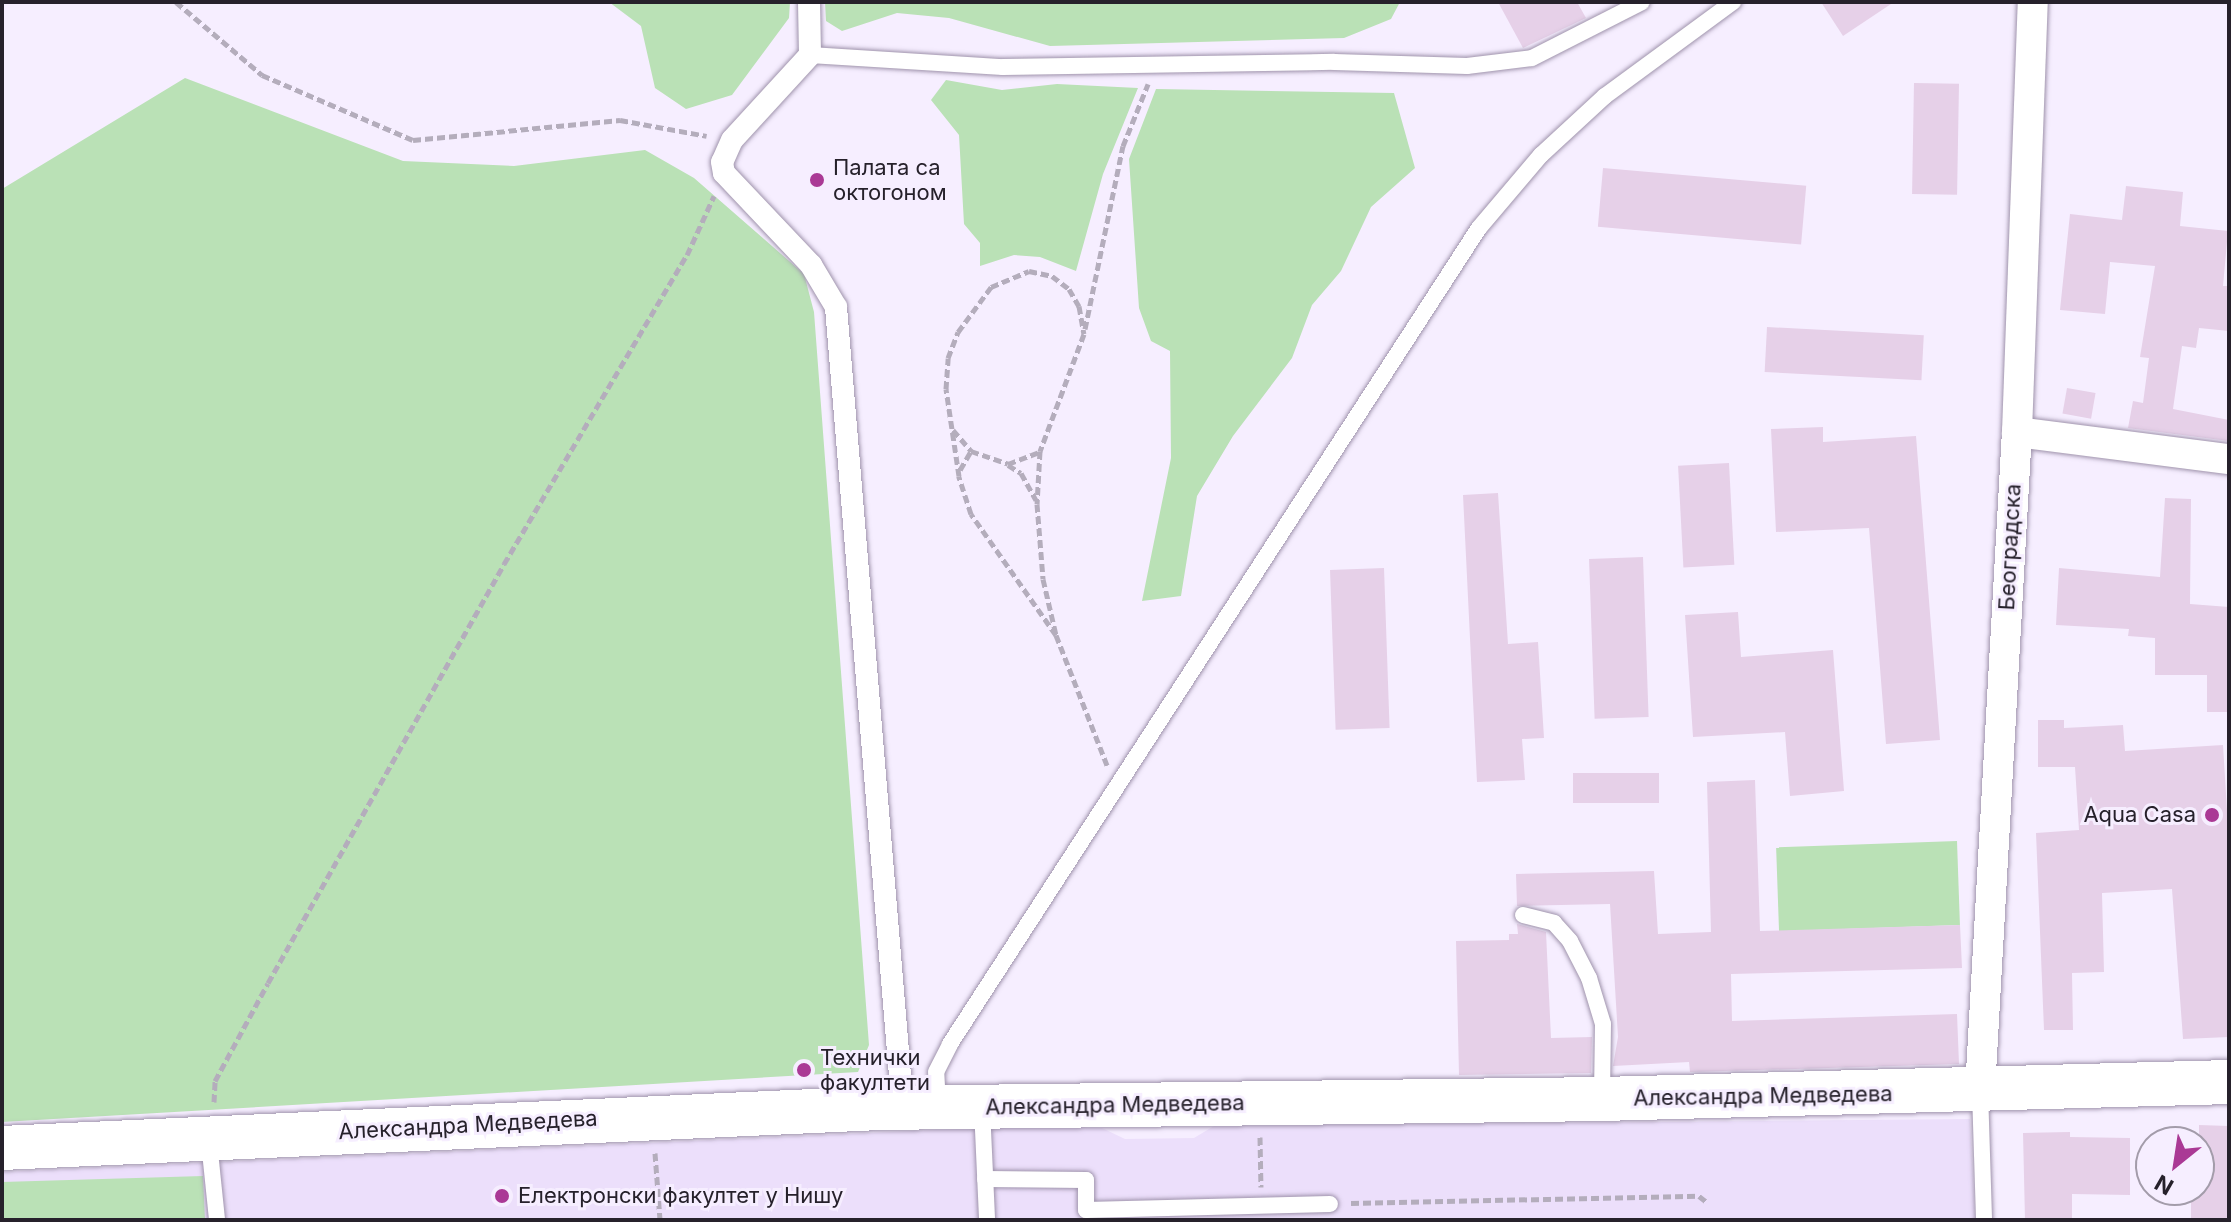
<!DOCTYPE html>
<html>
<head>
<meta charset="utf-8">
<style>
	body { margin:0 }
	#map { position:relative; width:2231px; height:1222px; overflow:hidden; background:#f6eeff; font-family:Inter,sans-serif }
	div>[style] { position:absolute }
	.built>* { inset:0; background:#ecdffb }
	.green>* { inset:0; background:#bae1b6; transform-origin:0 0 }
	.building>* { inset:0; background:#e6d0e8; transform-origin:0 0 }
	.path>* { height:5px; margin-top:-2.5px; transform-origin:0; background:repeating-linear-gradient(90deg,#b4adbc 0 8px,transparent 0 12px) }
	.roads { filter:drop-shadow(0 0 2px #9f93ac) drop-shadow(0 0 2px #9f93ac) }
	.service>* { height:16px; margin:-8px; padding:0 8px; transform-origin:8px; border-radius:8px; background:#fff }
	.pedestrian>* { height:22px; margin:-11px; padding:0 11px; transform-origin:11px; border-radius:11px; background:#fff }
	.minor>* { height:30px; margin:-15px; padding:0 15px; transform-origin:15px; border-radius:15px; background:#fff }
	.secondary>* { height:44px; margin:-22px; padding:0 22px; transform-origin:22px; border-radius:22px; background:#fff }
	.dots>* { width:22px; height:22px; translate:-50% -50%; box-sizing:border-box; border:4px solid #f6eeff; border-radius:50% }
	span { translate:-50% -50%; white-space:nowrap; text-align:center; line-height:1.15; -webkit-text-stroke:6px #f6eeff; paint-order:stroke }
	.poi-label { font-size:22px; color:#26212b }
	.left { translate:0 -50%; text-align:left }
	.right { translate:-100% -50%; text-align:right }
	.street-label { font-size:22px; color:#26212b }
	.frame { position:absolute; inset:0; border:4px solid #26212b; pointer-events:none }
	.north { position:absolute; left:2135px; top:1126px; width:80px; height:80px; box-sizing:border-box; background:#f6eeff; border:2px solid #a39caa; border-radius:50%; rotate:210deg; font-size:22px; font-weight:700; line-height:32px; text-align:center; color:#26212b }
	.north::after { content:''; display:block; margin:auto; width:28px; height:36px; background:#aa3995; clip-path:polygon(50% 0,100% 100%,50% 72%,0 100%) }
</style>
</head>
<body>
<div id="map">
	<div class="built">
		<div style="clip-path:polygon(1970px 1119px,1975px 1220px,2px 1220px,2px 1172px,1001px 1127px,1102px 1128px,1125px 1139px,1194px 1138px,1214px 1126px)"></div>
	</div>
	<div class="green">
		<div style="clip-path:polygon(609px 2px,790px 2px,789px 18px,732px 95px,686px 109px,655px 88px,641px 26px)"></div>
		<div style="clip-path:polygon(825px 2px,1400px 2px,1391px 19px,1344px 38px,1050px 46px,949px 18px,897px 13px,842px 31px,826px 21px)"></div>
		<div style="clip-path:polygon(185px 78px,403px 161px,514px 166px,645px 150px,694px 178px,804px 274px,814px 312px,869px 1045px,858px 1072px,2px 1122px,2px 189px)"></div>
		<div style="clip-path:polygon(946px 80px,1002px 90px,1057px 84px,1138px 88px,1103px 174px,1076px 271px,1040px 257px,1014px 255px,980px 266px,980px 243px,964px 224px,959px 135px,931px 100px)"></div>
		<div style="clip-path:polygon(1156px 89px,1394px 93px,1415px 168px,1371px 207px,1341px 271px,1312px 305px,1292px 358px,1233px 436px,1197px 496px,1181px 596px,1142px 601px,1171px 458px,1170px 351px,1151px 341px,1139px 308px,1129px 159px)"></div>
		<div style="left:1957px;top:841px;width:84px;height:181px;rotate:88deg"></div>
		<div style="clip-path:polygon(203px 1176px,205px 1220px,2px 1220px,2px 1182px)"></div>
	</div>
	<div class="building">
		<div style="clip-path:polygon(1498px 2px,1577px 2px,1586px 18px,1523px 48px)"></div>
		<div style="clip-path:polygon(1821px 2px,1894px 2px,1843px 36px)"></div>
		<div style="left:1914px;top:83px;width:45px;height:111px;rotate:1deg"></div>
		<div style="left:1603px;top:168px;width:204px;height:59px;rotate:5deg"></div>
		<div style="clip-path:polygon(2126px 186px,2183px 192px,2180px 226px,2228px 231px,2223px 286px,2229px 286px,2229px 331px,2199px 328px,2196px 348px,2182px 346px,2173px 409px,2229px 420px,2229px 441px,2128px 428px,2133px 401px,2143px 403px,2149px 358px,2140px 357px,2155px 266px,2110px 262px,2105px 314px,2060px 310px,2070px 214px,2122px 220px)"></div>
		<div style="left:1767px;top:327px;width:157px;height:45px;rotate:3deg"></div>
		<div style="left:2067px;top:388px;width:29px;height:26px;rotate:10deg"></div>
		<div style="clip-path:polygon(1823px 427px,1823px 442px,1916px 436px,1940px 740px,1886px 744px,1869px 528px,1776px 532px,1771px 429px)"></div>
		<div style="left:1729px;top:463px;width:102px;height:51px;rotate:87deg"></div>
		<div style="clip-path:polygon(1498px 493px,1508px 644px,1538px 642px,1544px 738px,1522px 739px,1525px 780px,1477px 782px,1463px 495px)"></div>
		<div style="clip-path:polygon(2165px 498px,2191px 499px,2190px 604px,2229px 607px,2229px 712px,2207px 712px,2207px 675px,2155px 675px,2155px 638px,2128px 636px,2129px 629px,2056px 625px,2059px 568px,2160px 577px)"></div>
		<div style="left:1643px;top:557px;width:160px;height:54px;rotate:88deg"></div>
		<div style="left:1384px;top:568px;width:160px;height:54px;rotate:88deg"></div>
		<div style="clip-path:polygon(1738px 612px,1741px 657px,1833px 650px,1844px 791px,1790px 796px,1785px 732px,1693px 737px,1685px 615px)"></div>
		<div style="clip-path:polygon(2038px 720px,2064px 720px,2064px 728px,2123px 725px,2125px 751px,2223px 745px,2229px 843px,2229px 1037px,2183px 1039px,2172px 889px,2102px 893px,2104px 972px,2072px 973px,2073px 1030px,2044px 1030px,2036px 833px,2079px 830px,2075px 767px,2038px 767px)"></div>
		<div style="left:1659px;top:773px;width:30px;height:86px;rotate:90deg"></div>
		<div style="clip-path:polygon(1755px 780px,1760px 931px,1960px 925px,1962px 968px,1731px 974px,1732px 1021px,1957px 1014px,1959px 1064px,1690px 1072px,1689px 1062px,1613px 1066px,1618px 1037px,1610px 904px,1517px 906px,1516px 874px,1654px 871px,1658px 934px,1711px 932px,1707px 782px)"></div>
		<div style="clip-path:polygon(1517px 924px,1546px 932px,1551px 1038px,1592px 1037px,1591px 1073px,1459px 1075px,1456px 941px,1509px 940px,1509px 934px,1518px 934px)"></div>
		<div style="clip-path:polygon(2199px 1125px,2229px 1126px,2229px 1220px,2191px 1220px,2191px 1190px,2199px 1190px)"></div>
		<div style="clip-path:polygon(2070px 1132px,2070px 1137px,2130px 1138px,2130px 1195px,2072px 1194px,2072px 1220px,2025px 1220px,2023px 1133px)"></div>
	</div>
	<div class="path">
		<div style="left:176px;top:2px;width:113px;rotate:40.3deg"></div>
		<div style="left:262px;top:75px;width:164px;rotate:23.3deg"></div>
		<div style="left:413px;top:140px;width:208px;rotate:-5.5deg"></div>
		<div style="left:620px;top:120px;width:88px;rotate:10.4deg"></div>
		<div style="left:1085px;top:329px;width:187px;rotate:-78.3deg"></div>
		<div style="left:1123px;top:146px;width:67px;rotate:-68deg"></div>
		<div style="left:953px;top:430px;width:28px;rotate:49deg"></div>
		<div style="left:971px;top:451px;width:39px;rotate:19deg"></div>
		<div style="left:1008px;top:464px;width:34px;rotate:-21deg"></div>
		<div style="left:1008px;top:465px;width:15px;rotate:32deg"></div>
		<div style="left:1021px;top:473px;width:31px;rotate:61deg"></div>
		<div style="left:960px;top:470px;width:22px;rotate:-60deg"></div>
		<div style="left:1056px;top:635px;width:148px;rotate:-125.1deg"></div>
		<div style="left:971px;top:514px;width:40px;rotate:-108deg"></div>
		<div style="left:959px;top:476px;width:88px;rotate:-98.5deg"></div>
		<div style="left:946px;top:389px;width:31px;rotate:-86deg"></div>
		<div style="left:948px;top:358px;width:28px;rotate:-69deg"></div>
		<div style="left:958px;top:332px;width:56px;rotate:-53.7deg"></div>
		<div style="left:991px;top:287px;width:41px;rotate:-22.8deg"></div>
		<div style="left:1029px;top:271px;width:24px;rotate:12deg"></div>
		<div style="left:1052px;top:276px;width:21px;rotate:37deg"></div>
		<div style="left:1069px;top:289px;width:20px;rotate:60deg"></div>
		<div style="left:1079px;top:306px;width:28px;rotate:80deg"></div>
		<div style="left:1084px;top:334px;width:125px;rotate:110.6deg"></div>
		<div style="left:1040px;top:451px;width:53px;rotate:93.2deg"></div>
		<div style="left:1037px;top:504px;width:75px;rotate:85.4deg"></div>
		<div style="left:1043px;top:579px;width:57px;rotate:76.9deg"></div>
		<div style="left:1056px;top:635px;width:140px;rotate:68.6deg"></div>
		<div style="left:214px;top:1102px;width:21px;rotate:-87deg"></div>
		<div style="left:215px;top:1081px;width:111px;rotate:-61.6deg"></div>
		<div style="left:268px;top:983px;width:481px;rotate:-60.6deg"></div>
		<div style="left:504px;top:564px;width:359px;rotate:-59.4deg"></div>
		<div style="left:687px;top:255px;width:65px;rotate:-65.4deg"></div>
		<div style="left:1260px;top:1137px;width:50px;rotate:88.9deg"></div>
		<div style="left:655px;top:1153px;width:67px;rotate:85.7deg"></div>
		<div style="left:1351px;top:1203px;width:348px;rotate:-1.2deg"></div>
		<div style="left:1699px;top:1196px;width:11px;rotate:38deg"></div>
	</div>
	<div class="roads">
		<div class="service">
			<div style="left:810px;top:55px;width:193px;rotate:3.6deg"></div>
			<div style="left:1003px;top:67px;width:331px;rotate:-0.9deg"></div>
			<div style="left:1334px;top:62px;width:133px;rotate:1.7deg"></div>
			<div style="left:1467px;top:66px;width:65px;rotate:-7deg"></div>
			<div style="left:1532px;top:58px;width:123px;rotate:-27deg"></div>
			<div style="left:1523px;top:915px;width:32px;rotate:14deg"></div>
			<div style="left:1554px;top:923px;width:24px;rotate:48deg"></div>
			<div style="left:1570px;top:941px;width:42px;rotate:62.8deg"></div>
			<div style="left:1589px;top:978px;width:48px;rotate:73.1deg"></div>
			<div style="left:1603px;top:1024px;width:73px;rotate:90.8deg"></div>
			<div style="left:1980px;top:1091px;width:129px;rotate:88.2deg"></div>
			<div style="left:938px;top:1106px;width:34px;rotate:-93deg"></div>
			<div style="left:936px;top:1072px;width:31px;rotate:-63deg"></div>
			<div style="left:950px;top:1044px;width:972px;rotate:-57.05deg"></div>
			<div style="left:1479px;top:228px;width:96px;rotate:-49.7deg"></div>
			<div style="left:1541px;top:155px;width:87px;rotate:-42.7deg"></div>
			<div style="left:1605px;top:96px;width:159px;rotate:-36.3deg"></div>
			<div style="left:982px;top:1108px;width:112px;rotate:87.4deg"></div>
			<div style="left:209px;top:1142px;width:78px;rotate:84.1deg"></div>
			<div style="left:985px;top:1179px;width:101px;rotate:0.6deg"></div>
			<div style="left:1086px;top:1180px;width:30px;rotate:90deg"></div>
			<div style="left:1086px;top:1210px;width:244px;rotate:-1.4deg"></div>
		</div>
		<div class="pedestrian">
			<div style="left:809px;top:2px;width:53px;rotate:88.9deg"></div>
			<div style="left:810px;top:55px;width:115px;rotate:132.5deg"></div>
			<div style="left:732px;top:140px;width:24px;rotate:114deg"></div>
			<div style="left:722px;top:162px;width:11px;rotate:80deg"></div>
			<div style="left:724px;top:173px;width:127px;rotate:46.6deg"></div>
			<div style="left:811px;top:265px;width:49px;rotate:59.2deg"></div>
			<div style="left:836px;top:307px;width:771px;rotate:85.24deg"></div>
		</div>
		<div class="minor">
			<div style="left:2017px;top:432px;width:214px;rotate:7.3deg"></div>
			<div style="left:1980px;top:1091px;width:660px;rotate:-86.79deg"></div>
			<div style="left:2017px;top:432px;width:430px;rotate:-87.9deg"></div>
		</div>
		<div class="secondary">
			<div style="left:2px;top:1148px;width:878px;rotate:-2.61deg"></div>
			<div style="left:879px;top:1108px;width:723px;rotate:-0.71deg"></div>
			<div style="left:1602px;top:1099px;width:627px;rotate:-1.55deg"></div>
		</div>
	</div>
	<div class="dots">
		<div style="left:817px;top:180px;background:#aa3995"></div>
		<div style="left:2212px;top:815px;background:#aa3995"></div>
		<div style="left:804px;top:1070px;background:#aa3995"></div>
		<div style="left:502px;top:1196px;background:#aa3995"></div>
	</div>
	<div class="poi-label">
		<span class="left" style="left:833px;top:180px">Палата са<br>октогоном</span>
		<span class="right" style="left:2196px;top:815px">Aqua Casa</span>
		<span class="left" style="left:820px;top:1070px">Технички<br>факултети</span>
		<span class="left" style="left:518px;top:1196px">Електронски факултет у Нишу</span>
	</div>
	<div class="street-label">
		<span style="left:2010px;top:547px;rotate:-87deg">Београдска</span>
		<span style="left:1763px;top:1096px;rotate:-1deg">Александра Медведева</span>
		<span style="left:1115px;top:1105px;rotate:-1deg">Александра Медведева</span>
		<span style="left:468px;top:1125px;rotate:-3deg">Александра Медведева</span>
	</div>
	<div class="frame"></div>
	<div class="north">N</div>
</div>
</body>
</html>
